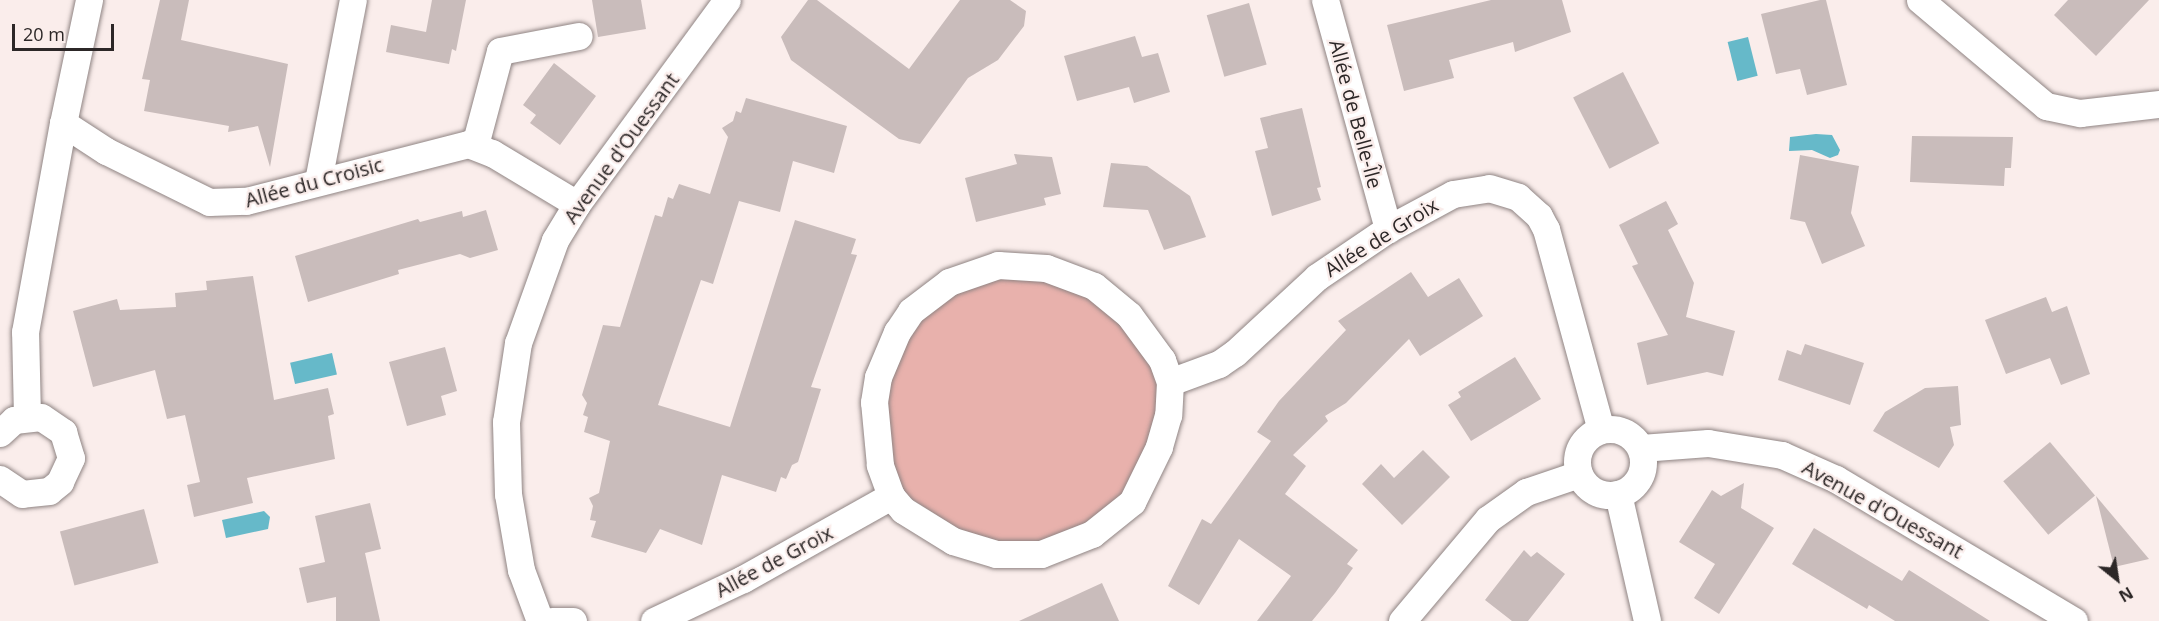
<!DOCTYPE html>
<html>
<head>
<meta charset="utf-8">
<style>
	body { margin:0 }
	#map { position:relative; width:2159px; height:621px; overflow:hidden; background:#faedeb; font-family:"Open Sans",sans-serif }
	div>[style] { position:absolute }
	.green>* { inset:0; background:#e8b1ac }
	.water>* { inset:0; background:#66b9c9; transform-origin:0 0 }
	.building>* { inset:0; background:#c9bcbb; transform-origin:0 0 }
	.roads { filter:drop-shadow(0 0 2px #8f8483) drop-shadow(0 0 2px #8f8483) }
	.street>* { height:27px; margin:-13.5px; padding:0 13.5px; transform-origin:13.5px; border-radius:13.5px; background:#fff }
	.street>.ring { margin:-13.5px; padding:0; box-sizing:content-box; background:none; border:27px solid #fff; border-radius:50% }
	span { translate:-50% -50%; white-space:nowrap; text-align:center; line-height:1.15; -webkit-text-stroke:4.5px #faedeb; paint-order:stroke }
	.street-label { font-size:20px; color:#2c2727 }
	.north { position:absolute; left:2087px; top:549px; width:60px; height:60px; -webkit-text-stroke:4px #faedeb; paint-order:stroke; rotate:150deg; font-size:16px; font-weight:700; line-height:24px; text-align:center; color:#2c2727 }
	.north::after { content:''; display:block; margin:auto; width:21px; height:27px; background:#2c2727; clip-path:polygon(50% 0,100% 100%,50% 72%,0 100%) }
	.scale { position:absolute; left:12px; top:24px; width:102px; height:27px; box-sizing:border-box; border:3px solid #2c2727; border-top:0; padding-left:8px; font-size:18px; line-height:21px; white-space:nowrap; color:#2c2727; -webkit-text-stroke:4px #faedeb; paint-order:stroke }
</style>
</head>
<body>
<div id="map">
	<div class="green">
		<div style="clip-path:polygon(1023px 275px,1074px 287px,1110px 309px,1152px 364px,1161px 397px,1138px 470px,1119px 501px,1081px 530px,1048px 540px,1007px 544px,971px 537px,902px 493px,895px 482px,886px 397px,892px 363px,907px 334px,937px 301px,976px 282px)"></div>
	</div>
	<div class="water">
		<div style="left:1748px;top:37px;width:40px;height:21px;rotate:76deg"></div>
		<div style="clip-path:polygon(1816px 134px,1832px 135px,1840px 150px,1838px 155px,1830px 158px,1812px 150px,1789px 151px,1790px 137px)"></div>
		<div style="left:332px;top:353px;width:22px;height:43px;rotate:77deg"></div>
		<div style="clip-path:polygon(264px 511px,270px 517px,268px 529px,226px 538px,222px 520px)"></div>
	</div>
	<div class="building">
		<div style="clip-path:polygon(160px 0,189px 0,181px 40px,288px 64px,270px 167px,258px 126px,228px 132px,229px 126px,144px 111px,150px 80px,142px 79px)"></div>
		<div style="clip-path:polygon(432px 0,466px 0,456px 51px,452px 49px,449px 64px,386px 52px,391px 25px,426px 32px)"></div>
		<div style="clip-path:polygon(592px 0,641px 0,646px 29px,598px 37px)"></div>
		<div style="clip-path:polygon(808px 0,817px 0,909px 69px,960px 0,1010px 0,1026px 11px,1024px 26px,998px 60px,968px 78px,920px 144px,899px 139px,791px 60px,781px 37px)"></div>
		<div style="clip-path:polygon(1491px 0,1562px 0,1571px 32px,1515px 52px,1513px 42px,1449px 60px,1454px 78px,1404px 91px,1387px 25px)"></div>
		<div style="clip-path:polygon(1820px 0,1826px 0,1847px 85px,1807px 95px,1800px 69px,1776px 74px,1761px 14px)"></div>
		<div style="clip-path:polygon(2068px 0,2149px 0,2096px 56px,2054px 15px)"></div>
		<div style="left:1249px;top:3px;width:64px;height:44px;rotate:74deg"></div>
		<div style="clip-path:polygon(1135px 36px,1142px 57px,1158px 53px,1170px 92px,1134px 103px,1129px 87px,1077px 101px,1064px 56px)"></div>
		<div style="clip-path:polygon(554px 63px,596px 96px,560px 145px,530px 123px,536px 115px,523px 105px)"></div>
		<div style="left:1623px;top:72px;width:80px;height:56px;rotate:63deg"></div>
		<div style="clip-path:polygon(746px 98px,847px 126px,834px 173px,793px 161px,780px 212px,739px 201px,713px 284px,701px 280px,658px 405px,730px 427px,795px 220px,856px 239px,851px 254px,857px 255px,811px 387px,821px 389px,798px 462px,792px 465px,786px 479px,781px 477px,776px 492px,722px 475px,702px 545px,660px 529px,646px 553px,591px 537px,596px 521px,590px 520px,593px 506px,589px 498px,599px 493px,610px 441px,584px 432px,588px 417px,583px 415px,587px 403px,582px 395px,603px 325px,620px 327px,655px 215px,662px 217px,668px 197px,673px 199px,679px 184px,710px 194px,728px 137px,722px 128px,733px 121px,736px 111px,741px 113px)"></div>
		<div style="clip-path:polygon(1302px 108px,1321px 187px,1317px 188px,1321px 200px,1272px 216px,1255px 151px,1268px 148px,1260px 118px)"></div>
		<div style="clip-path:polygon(1912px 136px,2013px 137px,2011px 168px,2005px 168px,2004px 186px,1910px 182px)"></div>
		<div style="clip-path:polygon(1014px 154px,1052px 157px,1061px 194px,1044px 198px,1046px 205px,976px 222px,965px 178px,1017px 164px)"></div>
		<div style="clip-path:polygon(1800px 155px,1859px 166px,1851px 213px,1865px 246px,1822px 264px,1805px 222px,1790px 219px)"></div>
		<div style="clip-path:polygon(1111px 163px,1147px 166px,1190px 196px,1206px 237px,1164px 250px,1148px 210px,1103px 207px)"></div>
		<div style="clip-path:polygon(1666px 201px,1678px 224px,1668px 230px,1694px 283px,1686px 317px,1735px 331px,1723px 376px,1707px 372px,1647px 385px,1637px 343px,1668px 335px,1632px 266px,1638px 264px,1619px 225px)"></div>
		<div style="clip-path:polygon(486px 210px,498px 250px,470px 258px,460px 254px,398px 270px,399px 274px,308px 302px,295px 256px,418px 219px,420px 222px,462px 211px,463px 217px)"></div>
		<div style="clip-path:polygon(1411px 272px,1428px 297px,1459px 278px,1483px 316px,1420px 356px,1409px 339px,1346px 403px,1325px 416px,1328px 421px,1293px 455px,1306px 466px,1285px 494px,1358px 550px,1347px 564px,1353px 568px,1335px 593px,1312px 621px,1257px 621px,1291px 576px,1239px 539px,1199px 605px,1168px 586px,1202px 519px,1211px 524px,1271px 441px,1257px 432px,1279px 401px,1346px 330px,1338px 321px)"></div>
		<div style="clip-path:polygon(253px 276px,274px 400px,328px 388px,334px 414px,328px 416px,335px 459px,247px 478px,253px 503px,194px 517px,187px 485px,200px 482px,185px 415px,167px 419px,155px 370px,93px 387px,73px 311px,117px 299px,120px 310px,176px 307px,175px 293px,207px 290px,206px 281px)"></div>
		<div style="clip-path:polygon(2046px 297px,2052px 312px,2067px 306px,2090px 374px,2061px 385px,2050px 358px,2006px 374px,1985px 320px)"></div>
		<div style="clip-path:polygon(1805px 344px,1864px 363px,1850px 405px,1778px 380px,1787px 350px,1801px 355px)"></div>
		<div style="clip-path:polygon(445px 347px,457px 391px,441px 396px,446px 415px,407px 426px,389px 362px)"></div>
		<div style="clip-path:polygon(1515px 357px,1541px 399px,1471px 441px,1448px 405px,1461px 397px,1458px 392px)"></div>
		<div style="clip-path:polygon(1958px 386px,1961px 425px,1950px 427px,1954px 445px,1939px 468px,1873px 431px,1885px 412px,1925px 388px)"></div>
		<div style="left:2050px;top:442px;width:70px;height:61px;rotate:50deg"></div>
		<div style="clip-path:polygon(1423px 450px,1450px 477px,1402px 525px,1362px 484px,1381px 464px,1394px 478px)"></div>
		<div style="clip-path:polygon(1744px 483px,1741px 508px,1774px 528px,1719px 614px,1694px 598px,1715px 564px,1679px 542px,1712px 490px,1721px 496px)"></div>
		<div style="clip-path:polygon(2096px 496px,2149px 559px,2114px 567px)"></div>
		<div style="clip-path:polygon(370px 503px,381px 549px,365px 553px,380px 621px,336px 621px,336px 597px,307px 603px,299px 568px,325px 562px,315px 516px)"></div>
		<div style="left:144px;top:509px;width:56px;height:87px;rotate:75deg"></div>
		<div style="clip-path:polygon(1814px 528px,1902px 581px,1909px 570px,1990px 621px,1895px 621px,1869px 605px,1867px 609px,1792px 564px)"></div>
		<div style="clip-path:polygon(1524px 550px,1531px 557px,1537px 552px,1565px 574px,1528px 621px,1512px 621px,1485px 600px)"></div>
		<div style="clip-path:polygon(1102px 583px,1119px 621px,1019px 621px)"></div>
	</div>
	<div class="roads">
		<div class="street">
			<div style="left:89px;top:0;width:126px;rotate:101.9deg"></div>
			<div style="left:63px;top:123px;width:51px;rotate:33.1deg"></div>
			<div style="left:106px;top:151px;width:115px;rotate:26.3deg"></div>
			<div style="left:209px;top:202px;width:37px;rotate:-2deg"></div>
			<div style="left:246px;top:201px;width:229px;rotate:-14.4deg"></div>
			<div style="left:468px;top:144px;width:26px;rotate:21deg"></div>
			<div style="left:492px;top:153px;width:99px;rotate:31deg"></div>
			<div style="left:1325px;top:0;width:238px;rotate:74.6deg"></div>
			<div style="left:1920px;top:0;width:165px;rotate:40.1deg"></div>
			<div style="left:2046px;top:106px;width:35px;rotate:12deg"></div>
			<div style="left:2080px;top:113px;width:80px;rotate:-6.5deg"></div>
			<div style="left:475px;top:145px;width:97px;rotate:-75.1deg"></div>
			<div style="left:500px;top:51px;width:80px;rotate:-10.8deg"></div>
			<div style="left:318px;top:181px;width:184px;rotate:-79.1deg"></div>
			<div style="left:998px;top:265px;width:48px;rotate:3.6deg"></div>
			<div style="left:1046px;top:268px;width:51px;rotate:20.6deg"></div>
			<div style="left:1094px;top:286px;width:45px;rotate:39.6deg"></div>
			<div style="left:1129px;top:315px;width:56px;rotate:53.7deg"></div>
			<div style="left:1162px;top:360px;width:23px;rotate:70deg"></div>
			<div style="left:1170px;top:382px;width:33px;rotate:93deg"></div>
			<div style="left:1168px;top:415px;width:33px;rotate:106deg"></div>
			<div style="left:1159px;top:447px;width:61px;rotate:116.1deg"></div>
			<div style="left:1132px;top:502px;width:51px;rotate:141.3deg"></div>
			<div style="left:1092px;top:534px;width:55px;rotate:158.6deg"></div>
			<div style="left:1041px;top:554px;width:45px;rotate:180deg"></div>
			<div style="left:996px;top:554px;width:45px;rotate:-163.2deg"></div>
			<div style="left:953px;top:541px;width:59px;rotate:-148.2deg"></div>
			<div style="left:903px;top:510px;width:18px;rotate:-131deg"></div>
			<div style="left:891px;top:496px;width:33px;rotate:-110deg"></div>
			<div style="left:880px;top:465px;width:63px;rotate:-95.4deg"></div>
			<div style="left:874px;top:402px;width:25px;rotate:-81deg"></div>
			<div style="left:878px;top:377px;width:49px;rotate:-67.1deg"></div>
			<div style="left:897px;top:332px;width:25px;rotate:-56deg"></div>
			<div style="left:911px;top:311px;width:48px;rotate:-37.3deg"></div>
			<div style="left:949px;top:282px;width:52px;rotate:-19.1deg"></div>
			<div style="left:1170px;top:382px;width:52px;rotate:-20.2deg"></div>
			<div style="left:1219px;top:364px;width:19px;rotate:-35deg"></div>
			<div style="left:1235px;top:353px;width:112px;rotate:-42.8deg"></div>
			<div style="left:1317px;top:277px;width:86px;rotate:-34.1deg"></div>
			<div style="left:1388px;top:229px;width:74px;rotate:-28.3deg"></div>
			<div style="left:1453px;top:194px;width:36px;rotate:-9deg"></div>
			<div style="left:1489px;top:188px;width:30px;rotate:17deg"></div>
			<div style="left:1518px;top:197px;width:28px;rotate:42deg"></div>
			<div style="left:1539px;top:216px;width:15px;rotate:62deg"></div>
			<div style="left:1546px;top:229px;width:208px;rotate:74.7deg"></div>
			<div style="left:27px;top:417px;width:85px;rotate:-91.3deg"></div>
			<div style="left:25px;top:332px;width:212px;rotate:-79.7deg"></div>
			<div class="ring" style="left:1577px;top:429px;width:39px;height:39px"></div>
			<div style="left:0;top:433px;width:19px;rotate:-43deg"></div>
			<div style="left:14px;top:420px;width:27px;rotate:-6deg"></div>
			<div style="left:41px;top:417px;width:27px;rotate:34deg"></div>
			<div style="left:63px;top:432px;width:27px;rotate:73deg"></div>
			<div style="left:71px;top:458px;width:26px;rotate:115deg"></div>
			<div style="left:60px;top:482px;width:14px;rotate:141deg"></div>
			<div style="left:49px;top:491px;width:27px;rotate:174deg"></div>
			<div style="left:22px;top:494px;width:27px;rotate:-146deg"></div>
			<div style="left:1641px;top:448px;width:67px;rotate:-4.3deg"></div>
			<div style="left:1708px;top:443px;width:75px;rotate:9.2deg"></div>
			<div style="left:1782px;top:455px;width:59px;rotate:24deg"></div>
			<div style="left:1836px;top:479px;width:277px;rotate:30.8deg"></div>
			<div style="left:1618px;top:494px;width:130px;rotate:77.1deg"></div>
			<div style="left:540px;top:621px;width:54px;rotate:-110.4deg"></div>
			<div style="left:521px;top:570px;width:77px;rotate:-99.7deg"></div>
			<div style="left:508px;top:494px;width:72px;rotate:-91.6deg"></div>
			<div style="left:506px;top:422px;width:80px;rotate:-81.4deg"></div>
			<div style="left:518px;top:343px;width:109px;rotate:-70.2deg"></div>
			<div style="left:555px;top:240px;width:42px;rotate:-58.6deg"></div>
			<div style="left:577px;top:204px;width:253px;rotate:-53.7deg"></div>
			<div style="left:552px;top:621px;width:21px"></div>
			<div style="left:654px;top:621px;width:98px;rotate:-25.3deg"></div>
			<div style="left:743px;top:579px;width:170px;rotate:-29.3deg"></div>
			<div style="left:1402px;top:621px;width:133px;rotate:-49.9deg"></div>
			<div style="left:1488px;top:519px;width:47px;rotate:-35.4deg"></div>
			<div style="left:1526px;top:492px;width:56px;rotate:-18.8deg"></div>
		</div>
	</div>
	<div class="street-label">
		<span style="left:1356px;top:114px;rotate:75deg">Allée de Belle-Île</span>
		<span style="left:621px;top:148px;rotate:-54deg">Avenue d'Ouessant</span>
		<span style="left:314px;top:182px;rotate:-15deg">Allée du Croisic</span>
		<span style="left:1381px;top:237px;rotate:-32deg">Allée de Groix</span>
		<span style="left:1883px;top:509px;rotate:29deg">Avenue d'Ouessant</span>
		<span style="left:774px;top:561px;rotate:-28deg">Allée de Groix</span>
	</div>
	<div class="north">N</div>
	<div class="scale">20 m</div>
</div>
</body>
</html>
